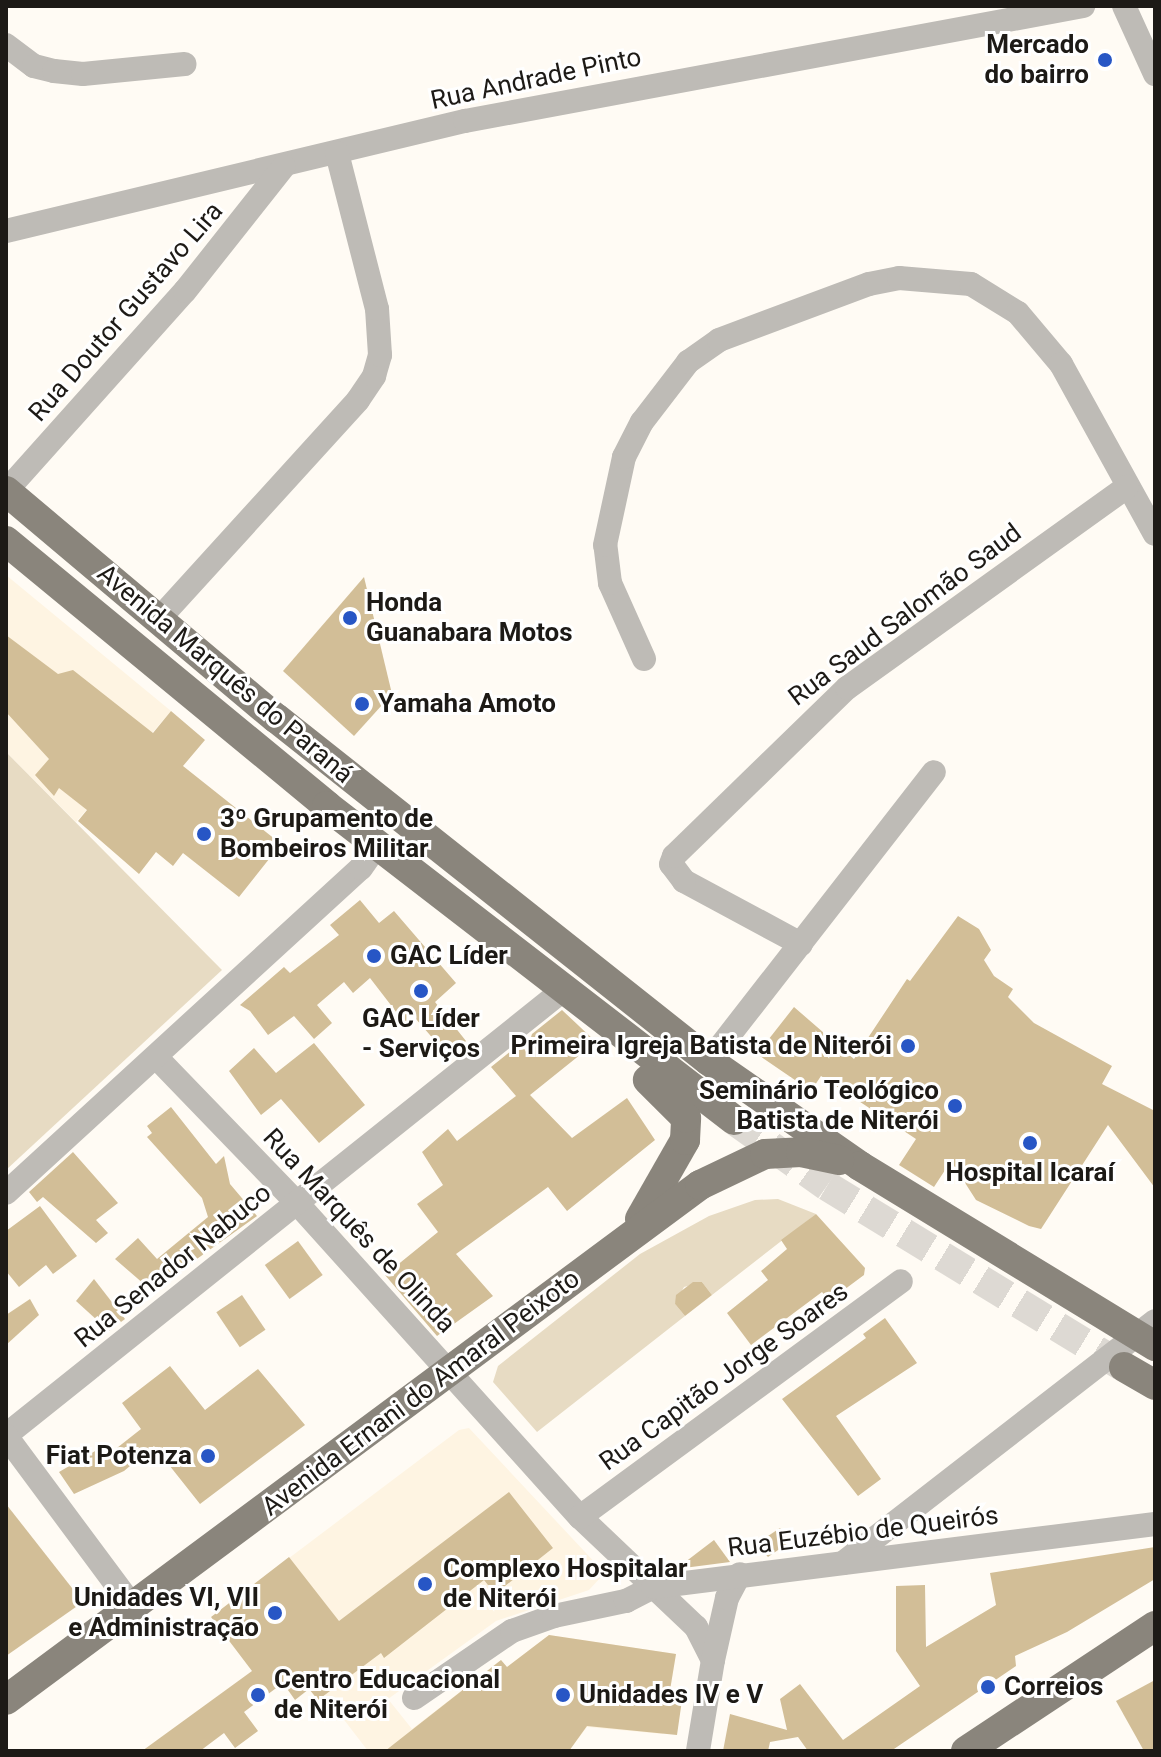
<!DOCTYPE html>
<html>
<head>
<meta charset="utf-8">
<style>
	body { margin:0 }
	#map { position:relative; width:1161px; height:1757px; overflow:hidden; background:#fffbf4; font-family:Roboto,sans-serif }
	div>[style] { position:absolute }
	.built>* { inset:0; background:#fef4e2 }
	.green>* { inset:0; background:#e7dbc3 }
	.building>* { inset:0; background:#d2be97; transform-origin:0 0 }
	.major-tunnel>* { height:30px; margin-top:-15px; transform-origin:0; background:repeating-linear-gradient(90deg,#ddd9d3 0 30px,transparent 0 45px) }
	.minor>* { height:24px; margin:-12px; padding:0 12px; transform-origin:12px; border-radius:12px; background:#bebbb6 }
	.major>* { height:30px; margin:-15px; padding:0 15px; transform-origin:15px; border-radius:15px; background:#8a857c }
	.dots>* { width:22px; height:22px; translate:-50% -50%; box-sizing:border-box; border:4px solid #fff; border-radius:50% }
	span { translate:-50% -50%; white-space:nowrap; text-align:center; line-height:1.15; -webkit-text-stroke:6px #fff; paint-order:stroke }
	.poi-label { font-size:26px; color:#1d1a16; font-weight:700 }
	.right { translate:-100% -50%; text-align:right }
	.left { translate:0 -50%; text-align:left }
	.street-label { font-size:26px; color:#1d1a16 }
	.frame { position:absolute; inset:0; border:8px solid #1d1a16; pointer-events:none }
</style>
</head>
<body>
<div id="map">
	<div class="built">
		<div style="clip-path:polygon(6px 575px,171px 711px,76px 822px,6px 752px)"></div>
		<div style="clip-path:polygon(469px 1428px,600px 1568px,601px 1577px,589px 1590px,496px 1621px,388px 1699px,412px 1729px,501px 1660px,507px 1667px,549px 1635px,676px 1654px,663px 1734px,587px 1727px,569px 1751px,368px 1751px,325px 1695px,318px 1700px,270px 1637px,232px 1601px,459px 1430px)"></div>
	</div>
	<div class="green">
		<div style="clip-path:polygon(6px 752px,222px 970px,6px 1170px)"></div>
		<div style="clip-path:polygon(778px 1199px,816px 1214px,712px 1295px,702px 1282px,684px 1287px,675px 1304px,685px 1316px,537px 1432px,493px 1382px,498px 1366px,640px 1254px,709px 1216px,755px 1200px)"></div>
	</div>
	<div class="building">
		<div style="clip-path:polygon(364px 577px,392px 694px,354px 736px,283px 671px)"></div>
		<div style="clip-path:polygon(6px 635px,58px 674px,73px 670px,153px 733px,171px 711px,205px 740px,183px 766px,281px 844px,239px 897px,183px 853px,173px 866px,156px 852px,139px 874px,78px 821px,87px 810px,59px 788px,54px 796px,35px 775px,49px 759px,6px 712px)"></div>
		<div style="clip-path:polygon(360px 900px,379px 923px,394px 911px,456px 983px,435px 1002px,466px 1041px,449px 1057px,416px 1019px,407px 1026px,370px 978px,353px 993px,344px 982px,317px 1005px,332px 1023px,314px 1039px,294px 1016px,268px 1035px,250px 1011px,240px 1005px,284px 967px,290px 973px,339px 935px,330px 925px)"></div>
		<div style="clip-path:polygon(958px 916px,979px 929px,991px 950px,984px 960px,994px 976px,1013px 989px,1008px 997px,1034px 1023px,1112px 1066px,1102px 1084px,1155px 1111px,1155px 1188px,1108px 1125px,1041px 1229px,1029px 1226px,976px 1200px,951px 1161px,934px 1187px,899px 1165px,916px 1139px,821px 1076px,811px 1091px,757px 1054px,794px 1007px,854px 1059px,907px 979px,910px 981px)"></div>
		<div style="clip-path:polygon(562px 1010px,596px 1042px,530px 1095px,572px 1138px,627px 1098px,655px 1140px,567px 1211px,548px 1187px,456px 1254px,493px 1296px,437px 1336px,385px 1275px,438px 1232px,417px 1204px,443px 1185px,422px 1152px,448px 1129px,457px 1141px,516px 1096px,491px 1067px,521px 1043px,526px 1052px,532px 1034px)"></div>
		<div style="clip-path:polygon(314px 1043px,365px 1105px,319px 1143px,281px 1099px,261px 1115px,229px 1071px,254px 1048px,276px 1073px)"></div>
		<div style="clip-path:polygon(171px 1107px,216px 1164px,224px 1156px,230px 1184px,257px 1216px,152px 1291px,115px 1259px,138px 1238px,157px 1259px,208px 1217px,202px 1198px,147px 1137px,152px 1133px,147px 1126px)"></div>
		<div style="clip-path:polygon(73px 1152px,118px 1203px,96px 1220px,108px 1233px,96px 1243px,43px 1197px,37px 1202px,29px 1192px)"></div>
		<div style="clip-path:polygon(40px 1206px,77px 1256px,53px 1274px,46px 1265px,19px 1287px,6px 1271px,6px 1231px)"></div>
		<div style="clip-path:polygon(816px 1214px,865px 1268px,864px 1275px,829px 1301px,822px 1292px,751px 1345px,727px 1313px,768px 1280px,761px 1271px,787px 1249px,781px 1240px)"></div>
		<div style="left:298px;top:1241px;width:42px;height:41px;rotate:54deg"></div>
		<div style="clip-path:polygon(94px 1279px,125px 1319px,109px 1331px,76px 1301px)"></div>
		<div style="clip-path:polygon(693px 1282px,702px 1282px,712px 1295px,685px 1316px,675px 1304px,676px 1295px)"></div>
		<div style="left:242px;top:1295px;width:42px;height:31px;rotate:56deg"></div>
		<div style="clip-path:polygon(30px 1299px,39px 1315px,6px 1345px,6px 1315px)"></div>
		<div style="clip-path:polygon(885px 1318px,917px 1363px,836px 1416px,881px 1479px,858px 1496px,782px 1399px,866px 1338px,863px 1334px)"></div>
		<div style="clip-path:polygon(170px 1366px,205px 1410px,258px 1369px,305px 1425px,200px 1504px,154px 1446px,124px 1471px,74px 1494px,59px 1472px,102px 1447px,108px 1455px,141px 1429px,122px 1403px)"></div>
		<div style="clip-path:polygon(509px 1492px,553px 1548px,495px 1594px,484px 1580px,384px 1658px,381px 1653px,318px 1700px,309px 1689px,295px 1700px,283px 1683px,244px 1712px,258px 1731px,235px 1748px,224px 1733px,200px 1751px,142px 1751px,252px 1671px,211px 1617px,289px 1557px,339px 1621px)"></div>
		<div style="clip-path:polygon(6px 1504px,83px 1602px,6px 1656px)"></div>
		<div style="clip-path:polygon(780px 1528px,791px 1541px,768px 1557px,756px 1544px)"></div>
		<div style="clip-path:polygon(714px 1540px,730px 1562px,676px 1569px)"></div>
		<div style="clip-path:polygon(1155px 1547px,1155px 1579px,1067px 1632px,1015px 1656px,1016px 1666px,891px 1751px,808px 1751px,798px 1737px,770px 1742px,768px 1751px,723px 1751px,730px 1714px,787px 1730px,780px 1699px,800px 1684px,843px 1740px,920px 1686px,896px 1651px,896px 1586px,925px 1585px,926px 1647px,996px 1605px,990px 1573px)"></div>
		<div style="clip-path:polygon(549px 1635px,676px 1654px,669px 1696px,682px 1700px,677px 1735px,587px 1726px,569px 1751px,385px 1751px,501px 1660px,507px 1667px)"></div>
		<div style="clip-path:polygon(1155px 1680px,1155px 1751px,1144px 1751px,1116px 1701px)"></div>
	</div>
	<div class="major-tunnel">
		<div style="left:734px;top:1120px;width:114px;rotate:35.4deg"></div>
		<div style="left:827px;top:1186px;width:348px;rotate:31.4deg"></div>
	</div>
	<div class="minor">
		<div style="left:1124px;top:6px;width:75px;rotate:65.5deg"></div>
		<div style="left:6px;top:45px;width:35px;rotate:37deg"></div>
		<div style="left:34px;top:66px;width:21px;rotate:14deg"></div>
		<div style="left:54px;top:71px;width:29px;rotate:6deg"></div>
		<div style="left:83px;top:74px;width:102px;rotate:-5.6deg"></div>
		<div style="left:6px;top:231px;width:472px;rotate:-13.5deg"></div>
		<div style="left:465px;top:121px;width:629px;rotate:-10.54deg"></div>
		<div style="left:6px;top:491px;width:268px;rotate:-48.2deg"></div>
		<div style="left:185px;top:291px;width:159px;rotate:-51.6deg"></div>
		<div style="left:158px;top:620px;width:297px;rotate:-47.7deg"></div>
		<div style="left:358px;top:400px;width:29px;rotate:-56deg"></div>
		<div style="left:374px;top:376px;width:22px;rotate:-74deg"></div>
		<div style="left:380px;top:355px;width:46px;rotate:-93.7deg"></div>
		<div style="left:377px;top:309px;width:161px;rotate:-104.4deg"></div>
		<div style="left:644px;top:659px;width:83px;rotate:-114.1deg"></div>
		<div style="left:610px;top:583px;width:38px;rotate:-97deg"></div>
		<div style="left:605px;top:545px;width:90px;rotate:-77.8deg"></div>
		<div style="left:624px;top:457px;width:39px;rotate:-63deg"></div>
		<div style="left:642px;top:422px;width:76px;rotate:-52.5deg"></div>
		<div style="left:688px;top:362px;width:38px;rotate:-35deg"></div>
		<div style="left:719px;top:340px;width:160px;rotate:-20.5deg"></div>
		<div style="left:869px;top:284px;width:31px;rotate:-11deg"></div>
		<div style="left:899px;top:278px;width:72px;rotate:4.8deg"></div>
		<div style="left:971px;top:284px;width:55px;rotate:31.7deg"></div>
		<div style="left:1018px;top:313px;width:67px;rotate:49.9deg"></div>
		<div style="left:1061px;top:364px;width:194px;rotate:61.1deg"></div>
		<div style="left:801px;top:944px;width:133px;rotate:-151.7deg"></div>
		<div style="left:684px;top:881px;width:21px;rotate:-127deg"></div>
		<div style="left:671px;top:864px;width:9px;rotate:-69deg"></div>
		<div style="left:674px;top:856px;width:241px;rotate:-44.2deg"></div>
		<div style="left:847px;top:688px;width:345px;rotate:-35.7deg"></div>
		<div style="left:156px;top:1057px;width:203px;rotate:46deg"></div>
		<div style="left:297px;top:1203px;width:423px;rotate:48deg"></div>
		<div style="left:580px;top:1517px;width:160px;rotate:43.5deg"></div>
		<div style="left:696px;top:1627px;width:37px;rotate:63deg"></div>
		<div style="left:713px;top:1660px;width:92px;rotate:99.4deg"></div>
		<div style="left:709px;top:1061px;width:366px;rotate:-52.1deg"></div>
		<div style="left:6px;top:1193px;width:481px;rotate:-42.5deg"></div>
		<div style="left:361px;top:868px;width:28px;rotate:-55deg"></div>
		<div style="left:6px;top:1435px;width:712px;rotate:-38.61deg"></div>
		<div style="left:6px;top:1436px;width:213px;rotate:53.4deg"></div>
		<div style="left:580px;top:1517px;width:398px;rotate:-36.3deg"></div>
		<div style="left:843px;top:1563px;width:395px;rotate:-37.8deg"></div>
		<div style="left:713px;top:1660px;width:64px;rotate:-77.3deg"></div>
		<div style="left:727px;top:1598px;width:27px;rotate:-62deg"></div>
		<div style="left:414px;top:1698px;width:119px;rotate:-34.4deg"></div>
		<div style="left:512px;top:1631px;width:45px;rotate:-19.7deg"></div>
		<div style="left:554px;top:1616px;width:74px;rotate:-11.8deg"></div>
		<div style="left:626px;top:1601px;width:30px;rotate:-27deg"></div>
		<div style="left:653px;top:1587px;width:506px;rotate:-7.15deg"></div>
	</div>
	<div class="major">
		<div style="left:6px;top:491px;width:353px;rotate:40.1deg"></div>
		<div style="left:276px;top:718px;width:552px;rotate:38.38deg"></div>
		<div style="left:709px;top:1061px;width:184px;rotate:34.8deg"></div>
		<div style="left:860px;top:1166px;width:346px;rotate:31.4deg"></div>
		<div style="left:6px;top:541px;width:416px;rotate:39.5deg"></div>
		<div style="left:327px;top:806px;width:514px;rotate:37.65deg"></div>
		<div style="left:640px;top:1219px;width:91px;rotate:-60.3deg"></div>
		<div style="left:685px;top:1140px;width:22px;rotate:-87deg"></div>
		<div style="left:686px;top:1118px;width:54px;rotate:-135deg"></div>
		<div style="left:1124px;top:1367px;width:36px;rotate:30deg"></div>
		<div style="left:6px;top:1700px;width:864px;rotate:-36.58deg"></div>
		<div style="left:700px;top:1185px;width:72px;rotate:-25.5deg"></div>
		<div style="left:765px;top:1154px;width:36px;rotate:-3deg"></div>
		<div style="left:801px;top:1152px;width:39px;rotate:12deg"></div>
		<div style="left:966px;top:1751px;width:227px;rotate:-33.5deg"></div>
	</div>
	<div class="dots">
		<div style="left:1105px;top:60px;background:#2756c5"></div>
		<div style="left:350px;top:618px;background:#2756c5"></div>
		<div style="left:362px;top:704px;background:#2756c5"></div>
		<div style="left:204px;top:834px;background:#2756c5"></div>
		<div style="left:374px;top:956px;background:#2756c5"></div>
		<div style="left:421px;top:991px;background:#2756c5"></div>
		<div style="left:908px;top:1046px;background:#2756c5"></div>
		<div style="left:955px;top:1106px;background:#2756c5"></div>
		<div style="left:1030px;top:1143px;background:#2756c5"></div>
		<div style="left:208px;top:1456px;background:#2756c5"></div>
		<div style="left:425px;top:1584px;background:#2756c5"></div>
		<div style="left:275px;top:1613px;background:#2756c5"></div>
		<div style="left:988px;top:1687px;background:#2756c5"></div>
		<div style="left:258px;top:1695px;background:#2756c5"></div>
		<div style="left:563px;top:1695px;background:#2756c5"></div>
	</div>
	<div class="poi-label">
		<span class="right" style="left:1089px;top:60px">Mercado<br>do bairro</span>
		<span class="left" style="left:366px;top:618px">Honda<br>Guanabara Motos</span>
		<span class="left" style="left:378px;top:704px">Yamaha Amoto</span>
		<span class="left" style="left:220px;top:834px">3º Grupamento de<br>Bombeiros Militar</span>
		<span class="left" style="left:390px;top:956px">GAC Líder</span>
		<span style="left:421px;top:1034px">GAC Líder<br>- Serviços</span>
		<span class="right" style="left:892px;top:1046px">Primeira Igreja Batista de Niterói</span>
		<span class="right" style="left:939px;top:1106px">Seminário Teológico<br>Batista de Niterói</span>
		<span style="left:1030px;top:1173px">Hospital Icaraí</span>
		<span class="right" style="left:192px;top:1456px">Fiat Potenza</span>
		<span class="left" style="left:443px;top:1584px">Complexo Hospitalar<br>de Niterói</span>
		<span class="right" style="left:259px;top:1613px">Unidades VI, VII<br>e Administração</span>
		<span class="left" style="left:274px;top:1695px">Centro Educacional<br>de Niterói</span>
		<span class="left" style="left:1004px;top:1687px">Correios</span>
		<span class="left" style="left:579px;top:1695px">Unidades IV e V</span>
	</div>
	<div class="street-label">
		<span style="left:536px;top:79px;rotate:-12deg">Rua Andrade Pinto</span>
		<span style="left:126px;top:312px;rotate:-49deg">Rua Doutor Gustavo Lira</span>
		<span style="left:905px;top:615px;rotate:-37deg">Rua Saud Salomão Saud</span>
		<span style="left:225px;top:674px;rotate:40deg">Avenida Marquês do Paraná</span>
		<span style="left:359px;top:1231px;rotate:47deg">Rua Marquês de Olinda</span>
		<span style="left:173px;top:1266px;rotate:-39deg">Rua Senador Nabuco</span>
		<span style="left:724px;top:1377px;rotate:-36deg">Rua Capitão Jorge Soares</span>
		<span style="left:421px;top:1393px;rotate:-37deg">Avenida Ernani do Amaral Peixoto</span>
		<span style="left:863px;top:1532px;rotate:-7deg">Rua Euzébio de Queirós</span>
	</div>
	<div class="frame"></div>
</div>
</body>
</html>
